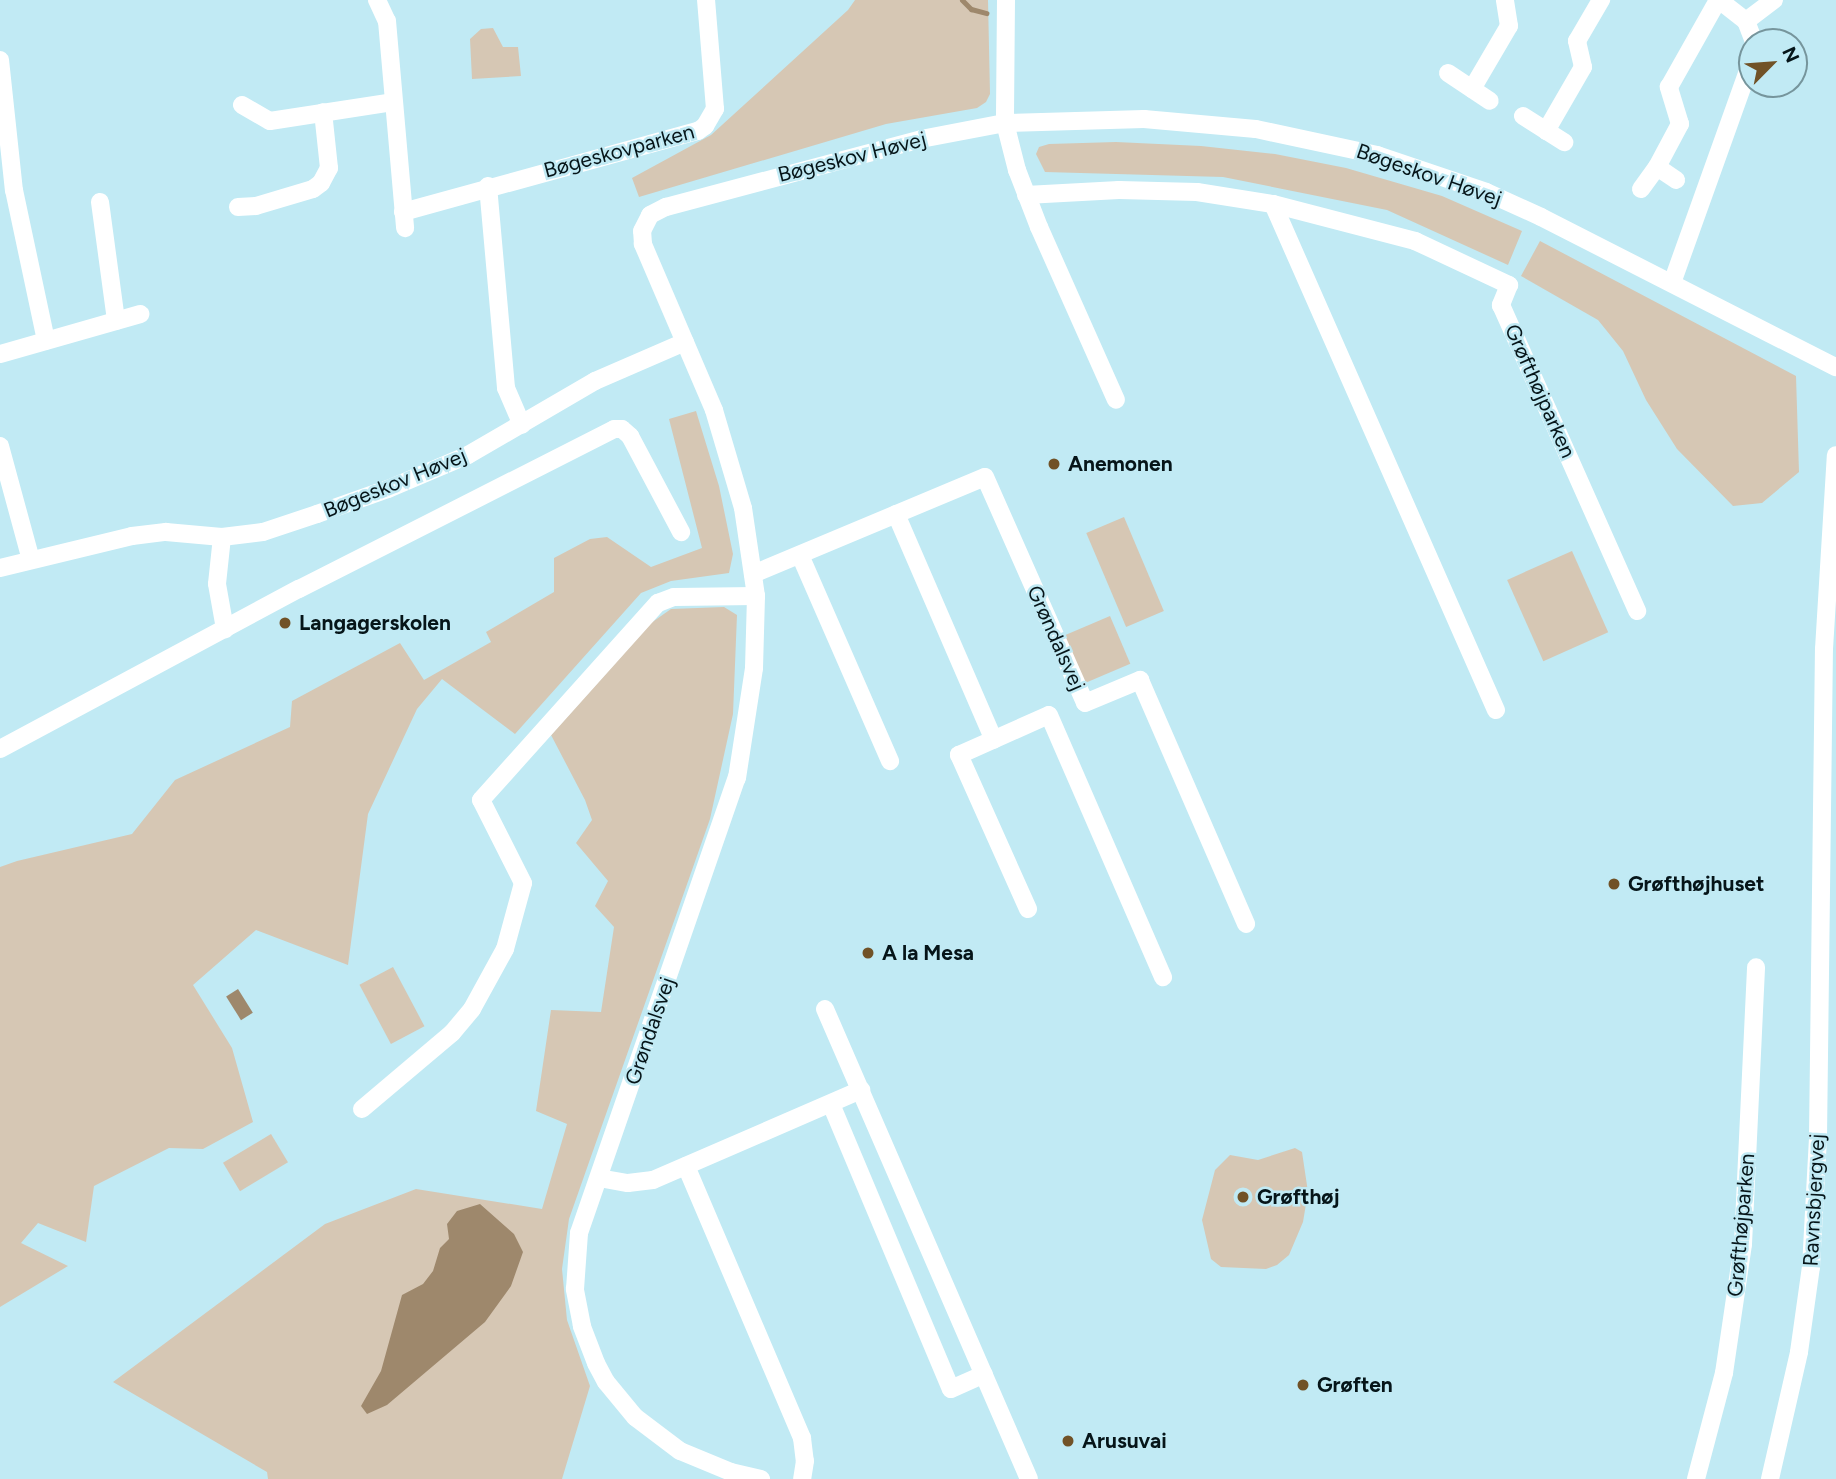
<!DOCTYPE html>
<html>
<head>
<meta charset="utf-8">
<style>
	body { margin:0 }
	#map { position:relative; width:1836px; height:1479px; overflow:hidden; background:#c1eaf4; font-family:Figtree,sans-serif }
	div>[style] { position:absolute }
	.green>* { inset:0; background:#d6c7b4; transform-origin:0 0 }
	.water>* { inset:0; background:#9e886c; transform-origin:0 0 }
	.stream>* { height:5px; margin:-2.5px; padding:0 2.5px; transform-origin:2.5px; border-radius:2.5px; background:#9e886c }
	.minor>* { height:18px; margin:-9px; padding:0 9px; transform-origin:9px; border-radius:9px; background:#fff }
	.dots>* { width:19px; height:19px; translate:-50% -50%; box-sizing:border-box; border:4px solid #c1eaf4; border-radius:50% }
	span { translate:-50% -50%; white-space:nowrap; text-align:center; line-height:1.15; -webkit-text-stroke:5px #c1eaf4; paint-order:stroke }
	.street-label { font-size:21px; color:#061519 }
	.poi-label { font-size:21px; color:#061519; font-weight:700 }
	.left { translate:0 -50%; text-align:left }
	.north { position:absolute; left:1738px; top:28px; width:70px; height:70px; box-sizing:border-box; background:#c1eaf4; border:2px solid #76959c; border-radius:50%; rotate:65deg; font-size:19px; font-weight:700; line-height:28px; text-align:center; color:#061519 }
	.north::after { content:''; display:block; margin:auto; width:24px; height:32px; background:#715227; clip-path:polygon(50% 0,100% 100%,50% 72%,0 100%) }
</style>
</head>
<body>
<div id="map">
	<div class="green">
		<div style="clip-path:polygon(855px 0,988px 0,990px 94px,986px 102px,977px 108px,886px 124px,639px 197px,632px 178px,711px 135px,848px 10px)"></div>
		<div style="clip-path:polygon(493px 28px,503px 47px,518px 47px,521px 76px,472px 79px,470px 39px,481px 29px)"></div>
		<div style="clip-path:polygon(1116px 142px,1201px 146px,1275px 154px,1346px 168px,1442px 196px,1522px 231px,1508px 265px,1387px 210px,1223px 177px,1045px 172px,1036px 154px,1039px 147px,1049px 144px)"></div>
		<div style="clip-path:polygon(1540px 241px,1796px 376px,1799px 472px,1762px 503px,1733px 506px,1677px 449px,1646px 400px,1623px 351px,1598px 320px,1521px 276px)"></div>
		<div style="clip-path:polygon(696px 411px,719px 486px,733px 554px,729px 573px,671px 581px,641px 593px,515px 734px,442px 679px,417px 709px,368px 814px,348px 965px,256px 930px,193px 985px,232px 1048px,253px 1122px,203px 1149px,169px 1148px,94px 1186px,86px 1242px,38px 1223px,21px 1243px,68px 1266px,0 1307px,0 867px,17px 861px,132px 834px,175px 780px,290px 727px,292px 701px,400px 643px,424px 680px,491px 642px,486px 632px,554px 592px,554px 558px,590px 539px,607px 537px,651px 567px,702px 548px,669px 419px)"></div>
		<div style="left:1124px;top:517px;width:102px;height:41px;rotate:67deg"></div>
		<div style="left:1572px;top:551px;width:89px;height:71px;rotate:66deg"></div>
		<div style="clip-path:polygon(724px 607px,737px 615px,733px 714px,710px 819px,569px 1219px,562px 1269px,567px 1320px,590px 1386px,562px 1479px,268px 1479px,267px 1472px,113px 1382px,325px 1224px,416px 1189px,542px 1209px,567px 1124px,536px 1111px,551px 1010px,601px 1012px,614px 927px,595px 906px,608px 881px,576px 843px,592px 820px,585px 800px,551px 735px,651px 623px,671px 609px)"></div>
		<div style="left:1110px;top:616px;width:52px;height:51px;rotate:67deg"></div>
		<div style="left:393px;top:967px;width:67px;height:38px;rotate:62deg"></div>
		<div style="left:271px;top:1134px;width:33px;height:56px;rotate:59deg"></div>
		<div style="clip-path:polygon(1295px 1148px,1302px 1152px,1308px 1192px,1303px 1222px,1289px 1255px,1277px 1265px,1266px 1269px,1221px 1267px,1211px 1259px,1202px 1220px,1215px 1170px,1230px 1155px,1258px 1160px)"></div>
	</div>
	<div class="water">
		<div style="left:238px;top:989px;width:28px;height:14px;rotate:58deg"></div>
		<div style="clip-path:polygon(480px 1204px,514px 1234px,523px 1252px,511px 1286px,485px 1322px,387px 1405px,367px 1414px,361px 1406px,381px 1371px,402px 1295px,423px 1284px,433px 1271px,440px 1248px,449px 1239px,447px 1224px,457px 1211px)"></div>
	</div>
	<div class="stream">
		<div style="left:962px;top:0;width:13px;rotate:45deg"></div>
		<div style="left:971px;top:9px;width:16px;rotate:15deg"></div>
	</div>
	<div class="minor">
		<div style="left:377px;top:0;width:23px;rotate:65deg"></div>
		<div style="left:387px;top:21px;width:208px;rotate:85deg"></div>
		<div style="left:1006px;top:0;width:123px;rotate:90.5deg"></div>
		<div style="left:1005px;top:123px;width:49px;rotate:75.7deg"></div>
		<div style="left:1017px;top:170px;width:61px;rotate:68.9deg"></div>
		<div style="left:1039px;top:227px;width:189px;rotate:66deg"></div>
		<div style="left:1719px;top:0;width:34px;rotate:38deg"></div>
		<div style="left:1746px;top:21px;width:22px;rotate:69deg"></div>
		<div style="left:1746px;top:21px;width:35px;rotate:-37deg"></div>
		<div style="left:0;top:60px;width:131px;rotate:83.9deg"></div>
		<div style="left:14px;top:190px;width:154px;rotate:78deg"></div>
		<div style="left:1448px;top:73px;width:50px;rotate:33.7deg"></div>
		<div style="left:1472px;top:89px;width:73px;rotate:-59.6deg"></div>
		<div style="left:1509px;top:26px;width:26px;rotate:-99deg"></div>
		<div style="left:242px;top:105px;width:32px;rotate:30deg"></div>
		<div style="left:270px;top:121px;width:124px;rotate:-8.8deg"></div>
		<div style="left:1523px;top:116px;width:49px;rotate:32.4deg"></div>
		<div style="left:1546px;top:131px;width:74px;rotate:-60deg"></div>
		<div style="left:1583px;top:67px;width:27px;rotate:-103deg"></div>
		<div style="left:1577px;top:41px;width:48px;rotate:-59.7deg"></div>
		<div style="left:1657px;top:167px;width:23px;rotate:34deg"></div>
		<div style="left:488px;top:186px;width:203px;rotate:84.9deg"></div>
		<div style="left:506px;top:388px;width:40px;rotate:66.6deg"></div>
		<div style="left:1641px;top:189px;width:27px;rotate:-54deg"></div>
		<div style="left:1657px;top:167px;width:49px;rotate:-61.9deg"></div>
		<div style="left:1680px;top:124px;width:39px;rotate:-107deg"></div>
		<div style="left:1669px;top:87px;width:100px;rotate:-60.6deg"></div>
		<div style="left:1026px;top:195px;width:93px;rotate:-3.1deg"></div>
		<div style="left:1119px;top:190px;width:78px;rotate:1.5deg"></div>
		<div style="left:1197px;top:192px;width:77px;rotate:9deg"></div>
		<div style="left:1273px;top:204px;width:147px;rotate:14.6deg"></div>
		<div style="left:1415px;top:241px;width:104px;rotate:25.1deg"></div>
		<div style="left:1509px;top:285px;width:22px;rotate:112deg"></div>
		<div style="left:1501px;top:305px;width:335px;rotate:66deg"></div>
		<div style="left:100px;top:202px;width:120px;rotate:82.3deg"></div>
		<div style="left:1273px;top:204px;width:553px;rotate:66.22deg"></div>
		<div style="left:238px;top:207px;width:18px;rotate:-3deg"></div>
		<div style="left:256px;top:206px;width:59px;rotate:-16.6deg"></div>
		<div style="left:313px;top:189px;width:10px;rotate:-37deg"></div>
		<div style="left:321px;top:183px;width:17px;rotate:-62deg"></div>
		<div style="left:329px;top:168px;width:56px;rotate:-96.1deg"></div>
		<div style="left:403px;top:212px;width:306px;rotate:-15.4deg"></div>
		<div style="left:698px;top:131px;width:9px;rotate:-36deg"></div>
		<div style="left:705px;top:126px;width:20px;rotate:-60deg"></div>
		<div style="left:715px;top:109px;width:109px;rotate:-94.7deg"></div>
		<div style="left:1672px;top:283px;width:237px;rotate:-70.3deg"></div>
		<div style="left:0;top:354px;width:146px;rotate:-15.9deg"></div>
		<div style="left:0;top:446px;width:118px;rotate:74.8deg"></div>
		<div style="left:896px;top:514px;width:246px;rotate:66.6deg"></div>
		<div style="left:222px;top:537px;width:47px;rotate:96.1deg"></div>
		<div style="left:217px;top:584px;width:46px;rotate:79.9deg"></div>
		<div style="left:800px;top:555px;width:225px;rotate:66.4deg"></div>
		<div style="left:0;top:568px;width:136px;rotate:-13.6deg"></div>
		<div style="left:132px;top:536px;width:34px;rotate:-7deg"></div>
		<div style="left:166px;top:532px;width:56px;rotate:5.1deg"></div>
		<div style="left:222px;top:537px;width:41px;rotate:-7deg"></div>
		<div style="left:263px;top:532px;width:57px;rotate:-18.4deg"></div>
		<div style="left:317px;top:514px;width:75px;rotate:-19.4deg"></div>
		<div style="left:388px;top:489px;width:87px;rotate:-23deg"></div>
		<div style="left:468px;top:455px;width:147px;rotate:-30.2deg"></div>
		<div style="left:595px;top:381px;width:98px;rotate:-23.4deg"></div>
		<div style="left:753px;top:574px;width:251px;rotate:-22.7deg"></div>
		<div style="left:985px;top:477px;width:247px;rotate:66.1deg"></div>
		<div style="left:1085px;top:703px;width:60px;rotate:-22.7deg"></div>
		<div style="left:1140px;top:680px;width:266px;rotate:66.5deg"></div>
		<div style="left:0;top:749px;width:339px;rotate:-28.2deg"></div>
		<div style="left:299px;top:589px;width:353px;rotate:-26.9deg"></div>
		<div style="left:614px;top:429px;width:8px"></div>
		<div style="left:622px;top:429px;width:11px;rotate:41deg"></div>
		<div style="left:630px;top:436px;width:109px;rotate:62deg"></div>
		<div style="left:1028px;top:909px;width:169px;rotate:-114.1deg"></div>
		<div style="left:959px;top:755px;width:98px;rotate:-24deg"></div>
		<div style="left:1049px;top:715px;width:286px;rotate:66.5deg"></div>
		<div style="left:825px;top:1009px;width:512px;rotate:66.54deg"></div>
		<div style="left:831px;top:1104px;width:309px;rotate:67.2deg"></div>
		<div style="left:951px;top:1389px;width:36px;rotate:-24deg"></div>
		<div style="left:362px;top:1109px;width:118px;rotate:-40.2deg"></div>
		<div style="left:452px;top:1033px;width:31px;rotate:-50deg"></div>
		<div style="left:472px;top:1009px;width:68px;rotate:-61.2deg"></div>
		<div style="left:505px;top:949px;width:68px;rotate:-74.7deg"></div>
		<div style="left:523px;top:883px;width:93px;rotate:-116.8deg"></div>
		<div style="left:481px;top:800px;width:265px;rotate:-48.1deg"></div>
		<div style="left:658px;top:603px;width:17px;rotate:-21deg"></div>
		<div style="left:674px;top:597px;width:82px;rotate:-0.7deg"></div>
		<div style="left:686px;top:1166px;width:296px;rotate:66.9deg"></div>
		<div style="left:802px;top:1438px;width:23px;rotate:83deg"></div>
		<div style="left:805px;top:1461px;width:18px;rotate:99deg"></div>
		<div style="left:599px;top:1178px;width:29px;rotate:10deg"></div>
		<div style="left:628px;top:1183px;width:25px;rotate:-7deg"></div>
		<div style="left:653px;top:1180px;width:227px;rotate:-23.4deg"></div>
		<div style="left:761px;top:1479px;width:31px;rotate:-167deg"></div>
		<div style="left:731px;top:1472px;width:55px;rotate:-157.6deg"></div>
		<div style="left:680px;top:1451px;width:56px;rotate:-142.9deg"></div>
		<div style="left:635px;top:1417px;width:45px;rotate:-129.6deg"></div>
		<div style="left:606px;top:1382px;width:21px;rotate:-118deg"></div>
		<div style="left:596px;top:1363px;width:40px;rotate:-111deg"></div>
		<div style="left:582px;top:1326px;width:38px;rotate:-101deg"></div>
		<div style="left:575px;top:1289px;width:56px;rotate:-85.9deg"></div>
		<div style="left:579px;top:1233px;width:482px;rotate:-70.9deg"></div>
		<div style="left:737px;top:778px;width:111px;rotate:-81.2deg"></div>
		<div style="left:754px;top:668px;width:72px;rotate:-88.4deg"></div>
		<div style="left:756px;top:596px;width:89px;rotate:-98.4deg"></div>
		<div style="left:743px;top:508px;width:102px;rotate:-106.5deg"></div>
		<div style="left:714px;top:410px;width:181px;rotate:-113.2deg"></div>
		<div style="left:643px;top:244px;width:13px;rotate:-94deg"></div>
		<div style="left:642px;top:231px;width:18px;rotate:-63deg"></div>
		<div style="left:650px;top:215px;width:18px;rotate:-27deg"></div>
		<div style="left:666px;top:207px;width:264px;rotate:-14.9deg"></div>
		<div style="left:921px;top:139px;width:86px;rotate:-10.8deg"></div>
		<div style="left:1005px;top:123px;width:139px;rotate:-1.6deg"></div>
		<div style="left:1144px;top:119px;width:112px;rotate:5.1deg"></div>
		<div style="left:1256px;top:129px;width:124px;rotate:12.1deg"></div>
		<div style="left:1377px;top:155px;width:115px;rotate:18.7deg"></div>
		<div style="left:1486px;top:192px;width:60px;rotate:24.4deg"></div>
		<div style="left:1541px;top:217px;width:331px;rotate:27deg"></div>
		<div style="left:1696px;top:1479px;width:110px;rotate:-75.2deg"></div>
		<div style="left:1724px;top:1373px;width:130px;rotate:-81.6deg"></div>
		<div style="left:1743px;top:1244px;width:277px;rotate:-87.3deg"></div>
		<div style="left:1770px;top:1479px;width:130px;rotate:-77.1deg"></div>
		<div style="left:1799px;top:1352px;width:86px;rotate:-82deg"></div>
		<div style="left:1811px;top:1267px;width:130px;rotate:-86.9deg"></div>
		<div style="left:1818px;top:1137px;width:488px;rotate:-89.3deg"></div>
		<div style="left:1824px;top:649px;width:194px;rotate:-86.5deg"></div>
	</div>
	<div class="dots">
		<div style="left:1054px;top:464px;background:#715227"></div>
		<div style="left:285px;top:623px;background:#715227"></div>
		<div style="left:1614px;top:884px;background:#715227"></div>
		<div style="left:868px;top:953px;background:#715227"></div>
		<div style="left:1243px;top:1197px;background:#715227"></div>
		<div style="left:1303px;top:1385px;background:#715227"></div>
		<div style="left:1068px;top:1441px;background:#715227"></div>
	</div>
	<div class="street-label">
		<span style="left:619px;top:151px;rotate:-15deg">Bøgeskovparken</span>
		<span style="left:852px;top:157px;rotate:-14deg">Bøgeskov Høvej</span>
		<span style="left:1429px;top:175px;rotate:19deg">Bøgeskov Høvej</span>
		<span style="left:1540px;top:391px;rotate:66deg">Grøfthøjparken</span>
		<span style="left:395px;top:483px;rotate:-22deg">Bøgeskov Høvej</span>
		<span style="left:1056px;top:638px;rotate:66deg">Grøndalsvej</span>
		<span style="left:650px;top:1031px;rotate:-71deg">Grøndalsvej</span>
		<span style="left:1814px;top:1200px;rotate:-87deg">Ravnsbjergvej</span>
		<span style="left:1741px;top:1225px;rotate:-85deg">Grøfthøjparken</span>
	</div>
	<div class="poi-label">
		<span class="left" style="left:1068px;top:464px">Anemonen</span>
		<span class="left" style="left:299px;top:623px">Langagerskolen</span>
		<span class="left" style="left:1628px;top:884px">Grøfthøjhuset</span>
		<span class="left" style="left:882px;top:953px">A la Mesa</span>
		<span class="left" style="left:1257px;top:1197px">Grøfthøj</span>
		<span class="left" style="left:1317px;top:1385px">Grøften</span>
		<span class="left" style="left:1082px;top:1441px">Arusuvai</span>
	</div>
	<div class="north">N</div>
</div>
</body>
</html>
